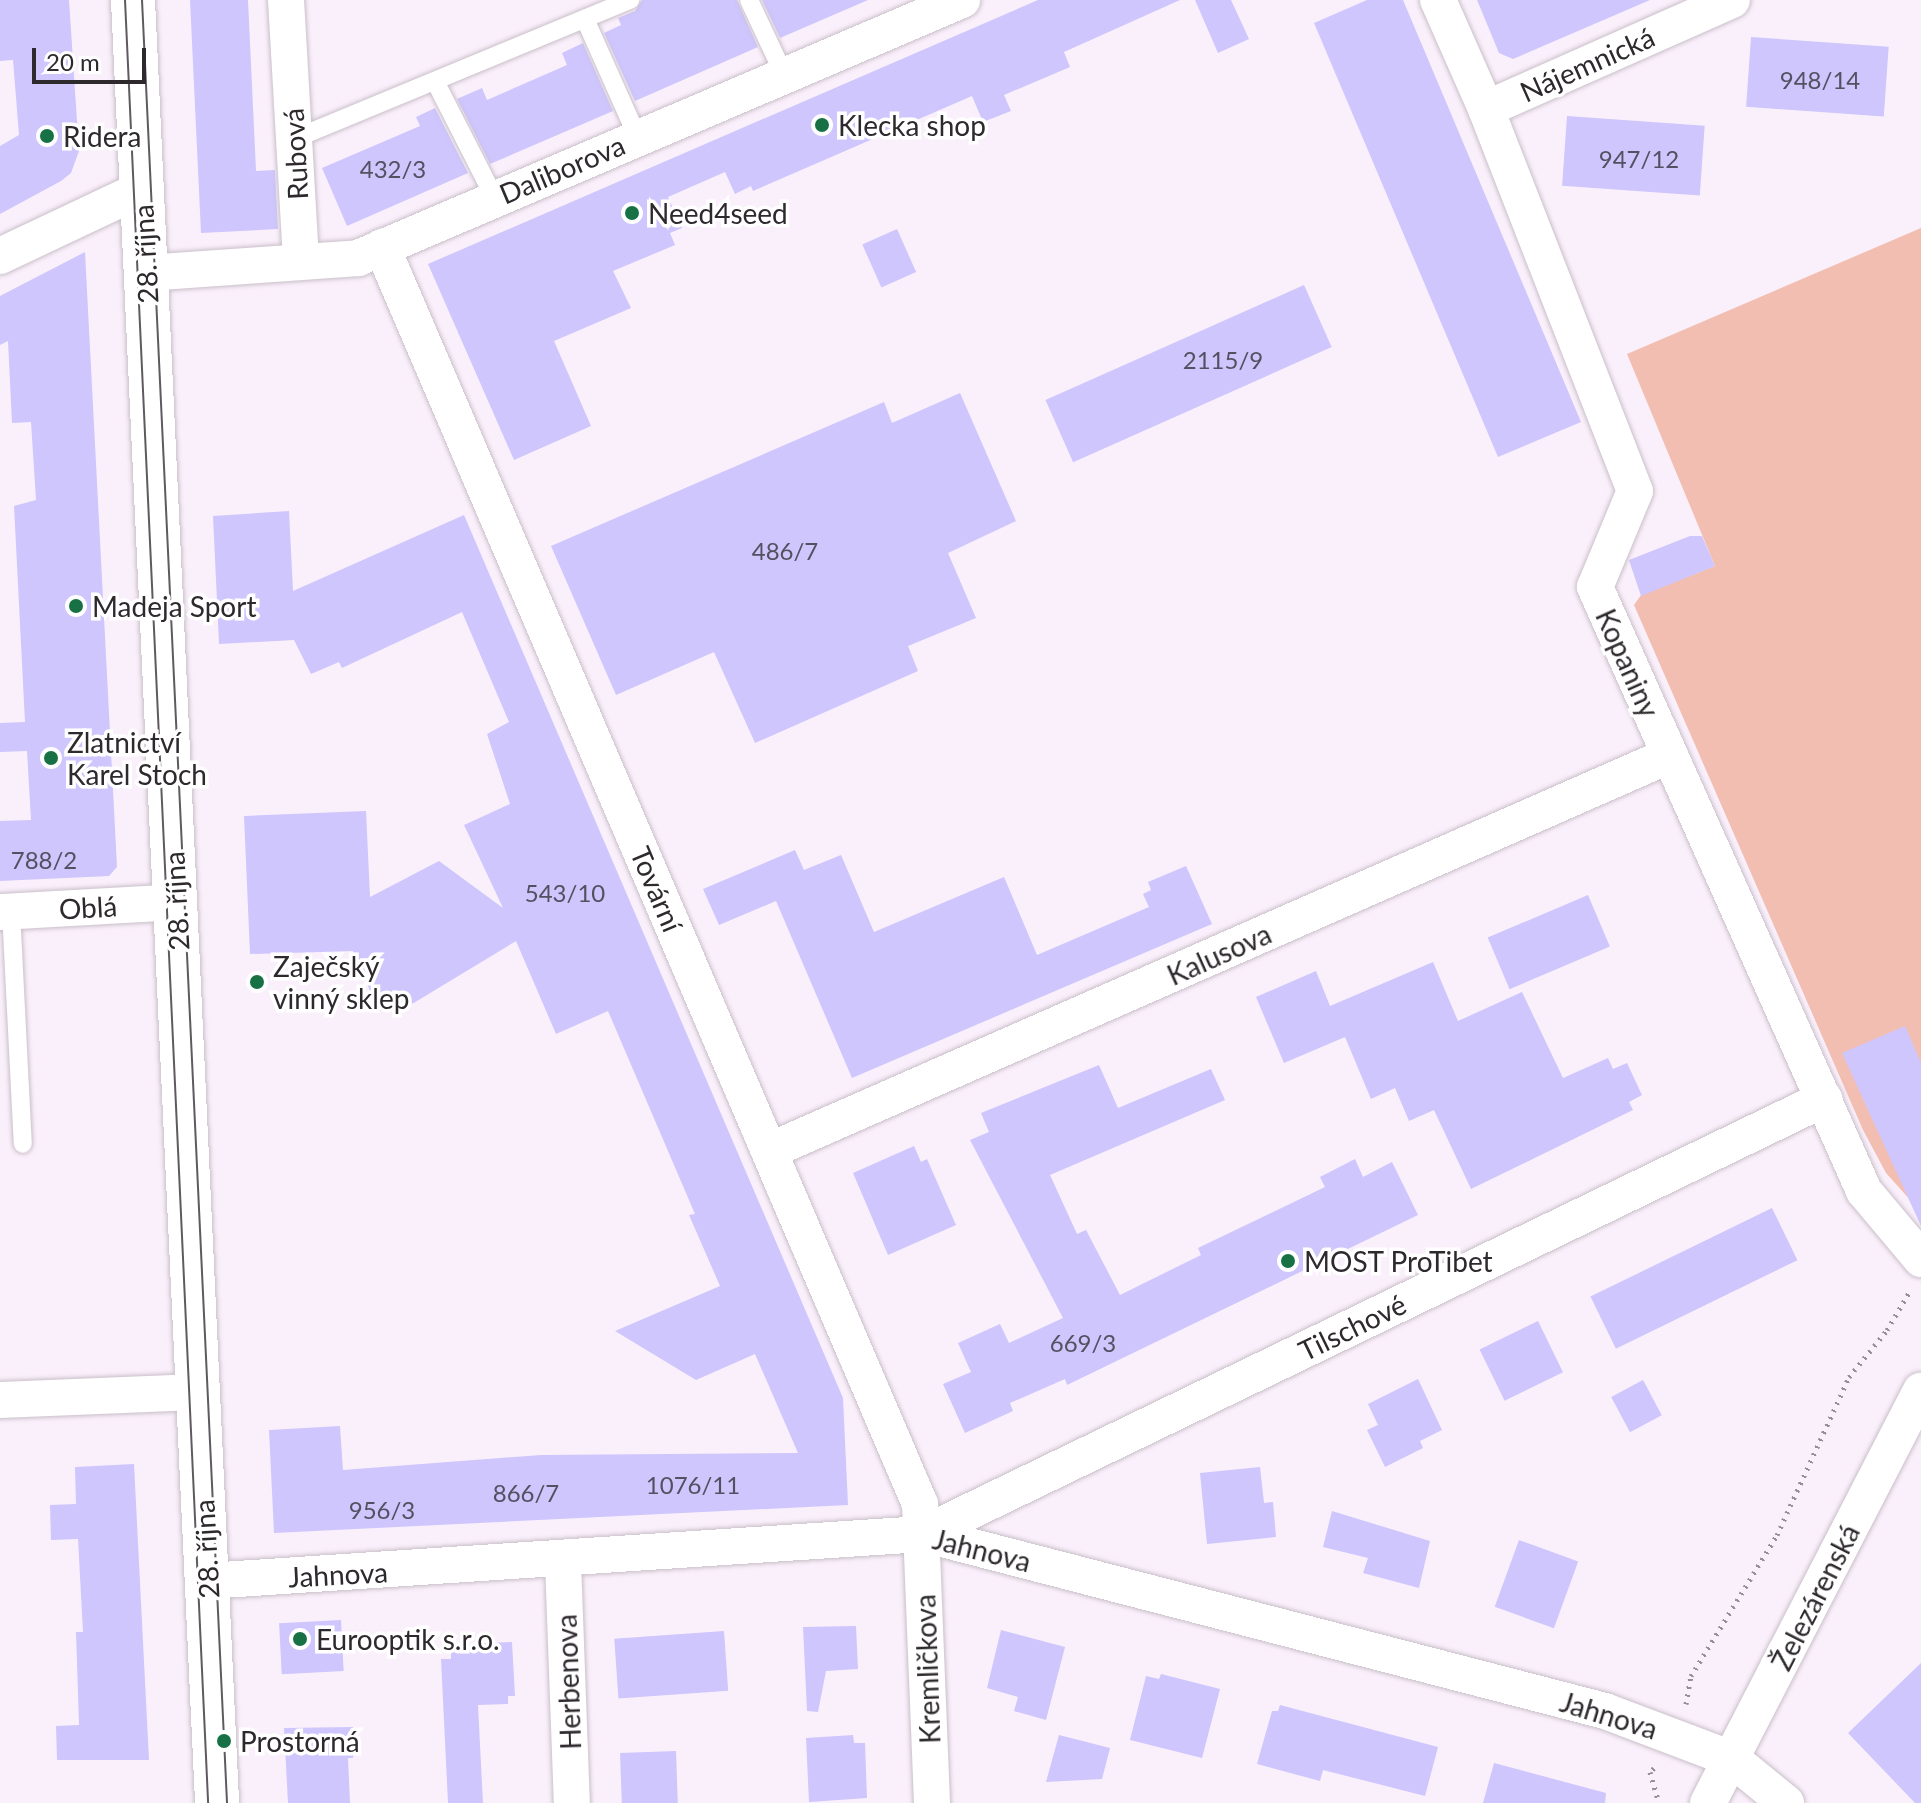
<!DOCTYPE html>
<html>
<head>
<meta charset="utf-8">
<style>
	body { margin:0 }
	#map { position:relative; width:1921px; height:1803px; overflow:hidden; background:#faf0fb; font-family:Lato,sans-serif }
	div>[style] { position:absolute }
	.green>* { inset:0; background:#f3beb2 }
	.building>* { inset:0; background:#cec6fc; transform-origin:0 0 }
	.path>* { height:5px; margin-top:-2.5px; transform-origin:0; background:repeating-linear-gradient(90deg,#958e96 0 2px,transparent 0 8px) }
	.roads { filter:drop-shadow(0 0 2px #c9bfc9) drop-shadow(0 0 2px #c9bfc9) }
	.service>* { height:18px; margin:-9px; padding:0 9px; transform-origin:9px; border-radius:9px; background:#fff }
	.minor>* { height:36px; margin:-18px; padding:0 18px; transform-origin:18px; border-radius:18px; background:#fff }
	.secondary>* { height:44px; margin:-22px; padding:0 22px; transform-origin:22px; border-radius:22px; background:#fff }
	.tram>* { height:2px; margin:-1px; padding:0 1px; transform-origin:1px; border-radius:1px; background:#5f5a5f }
	.dots>* { width:22px; height:22px; translate:-50% -50%; box-sizing:border-box; border:4px solid #fff; border-radius:50% }
	span { translate:-50% -50%; white-space:nowrap; text-align:center; line-height:1.15; -webkit-text-stroke:7px #fff; paint-order:stroke }
	.number-label { font-size:24px; color:#555061 }
	.number-label span { -webkit-text-stroke-width:0 }
	.street-label { font-size:28px; color:#2d292d }
	.poi-label { font-size:28px; color:#2d292d }
	.left { translate:0 -50%; text-align:left }
	.scale { position:absolute; left:32px; top:48px; width:114px; height:36px; box-sizing:border-box; border:4px solid #2d292d; border-top:0; padding-left:10px; font-size:24px; line-height:28px; white-space:nowrap; color:#2d292d; -webkit-text-stroke:6px #fff; paint-order:stroke }
</style>
</head>
<body>
<div id="map">
	<div class="green">
		<div style="clip-path:polygon(1921px 228px,1921px 1212px,1886px 1173px,1863px 1130px,1634px 605px,1641px 595px,1715px 566px,1627px 354px)"></div>
	</div>
	<div class="building">
		<div style="clip-path:polygon(0 0,69px 0,79px 151px,71px 173px,61px 181px,0 214px,0 146px,19px 135px,13px 60px,0 61px)"></div>
		<div style="clip-path:polygon(190px 0,248px 0,256px 171px,275px 170px,278px 229px,201px 233px)"></div>
		<div style="clip-path:polygon(642px 0,737px 0,758px 47px,635px 101px,604px 33px,621px 25px,618px 18px,635px 11px)"></div>
		<div style="clip-path:polygon(762px 0,868px 0,780px 38px)"></div>
		<div style="clip-path:polygon(1038px 0,1180px 0,1064px 52px,1070px 67px,1004px 95px,1011px 111px,983px 122px,972px 96px,753px 191px,751px 186px,735px 194px,725px 172px,668px 197px,682px 228px,670px 233px,675px 245px,613px 271px,631px 308px,554px 341px,591px 426px,514px 460px,428px 264px)"></div>
		<div style="clip-path:polygon(1195px 0,1231px 0,1249px 39px,1218px 53px)"></div>
		<div style="clip-path:polygon(1367px 0,1403px 0,1581px 422px,1498px 457px,1314px 23px)"></div>
		<div style="clip-path:polygon(1477px 0,1650px 0,1513px 59px,1499px 53px)"></div>
		<div style="left:1751px;top:37px;width:138px;height:70px;rotate:4deg"></div>
		<div style="clip-path:polygon(583px 43px,613px 111px,490px 164px,457px 99px,482px 88px,487px 100px,567px 65px,562px 53px)"></div>
		<div style="clip-path:polygon(435px 108px,468px 173px,347px 226px,322px 168px,420px 126px,416px 117px)"></div>
		<div style="left:1567px;top:116px;width:138px;height:70px;rotate:4deg"></div>
		<div style="left:897px;top:229px;width:47px;height:38px;rotate:66deg"></div>
		<div style="clip-path:polygon(85px 252px,117px 867px,109px 876px,0 881px,0 821px,31px 820px,27px 751px,0 752px,0 723px,25px 722px,14px 506px,36px 500px,31px 422px,12px 423px,8px 341px,0 345px,0 296px)"></div>
		<div style="left:1304px;top:285px;width:68px;height:283px;rotate:66deg"></div>
		<div style="clip-path:polygon(960px 393px,1016px 521px,948px 553px,976px 618px,908px 646px,918px 671px,755px 743px,714px 652px,616px 695px,551px 546px,884px 402px,892px 423px)"></div>
		<div style="clip-path:polygon(289px 511px,293px 591px,464px 515px,843px 1398px,848px 1505px,274px 1533px,269px 1430px,340px 1426px,343px 1470px,541px 1455px,798px 1453px,755px 1354px,696px 1380px,615px 1331px,720px 1286px,689px 1215px,695px 1214px,608px 1011px,556px 1034px,516px 941px,412px 1004px,410px 999px,379px 1012px,353px 951px,250px 954px,244px 816px,366px 811px,370px 897px,439px 861px,503px 908px,464px 825px,510px 804px,487px 734px,509px 722px,462px 612px,342px 668px,339px 662px,311px 674px,294px 640px,219px 644px,213px 516px)"></div>
		<div style="clip-path:polygon(1690px 536px,1702px 536px,1715px 566px,1641px 596px,1629px 560px)"></div>
		<div style="clip-path:polygon(795px 850px,804px 870px,841px 855px,874px 932px,1004px 877px,1037px 955px,1149px 907px,1143px 894px,1151px 890px,1148px 882px,1186px 866px,1212px 924px,852px 1078px,776px 901px,719px 925px,703px 889px)"></div>
		<div style="left:1588px;top:895px;width:56px;height:109px;rotate:67deg"></div>
		<div style="clip-path:polygon(1433px 962px,1458px 1021px,1522px 992px,1563px 1078px,1608px 1058px,1613px 1069px,1627px 1063px,1642px 1095px,1629px 1102px,1633px 1110px,1471px 1189px,1434px 1110px,1409px 1121px,1395px 1088px,1371px 1099px,1345px 1037px,1284px 1063px,1256px 997px,1316px 971px,1330px 1006px)"></div>
		<div style="clip-path:polygon(1905px 1026px,1921px 1063px,1921px 1226px,1842px 1053px)"></div>
		<div style="clip-path:polygon(1099px 1065px,1118px 1108px,1211px 1069px,1225px 1100px,1050px 1175px,1077px 1234px,1086px 1230px,1120px 1295px,1201px 1255px,1198px 1248px,1325px 1187px,1320px 1177px,1355px 1159px,1363px 1177px,1392px 1162px,1418px 1215px,1067px 1385px,1065px 1379px,1010px 1403px,1013px 1411px,965px 1433px,943px 1384px,971px 1372px,958px 1343px,1000px 1324px,1009px 1343px,1063px 1318px,970px 1140px,989px 1132px,981px 1113px)"></div>
		<div style="clip-path:polygon(914px 1146px,921px 1162px,927px 1159px,956px 1225px,888px 1255px,853px 1173px)"></div>
		<div style="left:1772px;top:1208px;width:58px;height:202px;rotate:64deg"></div>
		<div style="left:1538px;top:1321px;width:57px;height:65px;rotate:64deg"></div>
		<div style="clip-path:polygon(1418px 1379px,1442px 1430px,1420px 1441px,1423px 1448px,1385px 1467px,1367px 1430px,1378px 1425px,1368px 1404px)"></div>
		<div style="left:1643px;top:1380px;width:40px;height:36px;rotate:62deg"></div>
		<div style="clip-path:polygon(134px 1464px,149px 1760px,57px 1760px,56px 1726px,79px 1725px,76px 1632px,83px 1632px,78px 1539px,51px 1540px,50px 1505px,76px 1504px,75px 1467px)"></div>
		<div style="clip-path:polygon(1260px 1467px,1264px 1503px,1273px 1502px,1276px 1537px,1207px 1544px,1200px 1473px)"></div>
		<div style="clip-path:polygon(1332px 1511px,1430px 1541px,1419px 1588px,1363px 1573px,1368px 1558px,1323px 1547px)"></div>
		<div style="left:1519px;top:1540px;width:63px;height:71px;rotate:20deg"></div>
		<div style="left:341px;top:1620px;width:51px;height:62px;rotate:87deg"></div>
		<div style="clip-path:polygon(856px 1626px,858px 1669px,826px 1671px,818px 1712px,807px 1711px,803px 1627px)"></div>
		<div style="clip-path:polygon(1001px 1630px,1065px 1647px,1046px 1720px,1014px 1711px,1018px 1697px,987px 1688px)"></div>
		<div style="left:724px;top:1631px;width:60px;height:110px;rotate:86deg"></div>
		<div style="clip-path:polygon(512px 1642px,515px 1696px,508px 1696px,508px 1704px,478px 1705px,483px 1803px,448px 1803px,441px 1659px,451px 1659px,451px 1645px)"></div>
		<div style="clip-path:polygon(1921px 1663px,1921px 1803px,1915px 1803px,1848px 1733px)"></div>
		<div style="clip-path:polygon(1161px 1674px,1220px 1689px,1202px 1758px,1130px 1740px,1146px 1676px,1159px 1679px)"></div>
		<div style="clip-path:polygon(1280px 1705px,1438px 1747px,1425px 1796px,1323px 1770px,1320px 1781px,1257px 1764px,1272px 1711px,1278px 1711px)"></div>
		<div style="clip-path:polygon(353px 1727px,353px 1758px,348px 1758px,350px 1803px,288px 1803px,284px 1728px)"></div>
		<div style="clip-path:polygon(853px 1735px,854px 1743px,865px 1743px,867px 1798px,809px 1802px,806px 1738px)"></div>
		<div style="clip-path:polygon(1059px 1735px,1110px 1748px,1102px 1779px,1046px 1782px)"></div>
		<div style="left:676px;top:1751px;width:52px;height:56px;rotate:88deg"></div>
		<div style="clip-path:polygon(1494px 1763px,1606px 1793px,1605px 1803px,1483px 1803px)"></div>
	</div>
	<div class="path">
		<div style="left:1686px;top:1704px;width:28px;rotate:-80deg"></div>
		<div style="left:1691px;top:1676px;width:165px;rotate:-58.6deg"></div>
		<div style="left:1777px;top:1535px;width:174px;rotate:-65.5deg"></div>
		<div style="left:1849px;top:1377px;width:60px;rotate:-51deg"></div>
		<div style="left:1887px;top:1330px;width:45px;rotate:-59.5deg"></div>
		<div style="left:1654px;top:1768px;width:6px;rotate:135deg"></div>
		<div style="left:1650px;top:1772px;width:32px;rotate:74deg"></div>
	</div>
	<div class="roads">
		<div class="service">
			<div style="left:749px;top:0;width:85px;rotate:64.9deg"></div>
			<div style="left:585px;top:19px;width:130px;rotate:66deg"></div>
			<div style="left:435px;top:81px;width:130px;rotate:63deg"></div>
			<div style="left:294px;top:139px;width:364px;rotate:-22.5deg"></div>
			<div style="left:11px;top:911px;width:233px;rotate:87.1deg"></div>
		</div>
		<div class="minor">
			<div style="left:286px;top:0;width:261px;rotate:86.7deg"></div>
			<div style="left:1438px;top:0;width:119px;rotate:66.2deg"></div>
			<div style="left:1486px;top:109px;width:410px;rotate:68.7deg"></div>
			<div style="left:1635px;top:491px;width:104px;rotate:112.6deg"></div>
			<div style="left:1595px;top:587px;width:661px;rotate:65.99deg"></div>
			<div style="left:1864px;top:1191px;width:89px;rotate:50deg"></div>
			<div style="left:1486px;top:109px;width:269px;rotate:-23.9deg"></div>
			<div style="left:382px;top:247px;width:1367px;rotate:66.83deg"></div>
			<div style="left:920px;top:1504px;width:299px;rotate:87.7deg"></div>
			<div style="left:0;top:256px;width:157px;rotate:-25.3deg"></div>
			<div style="left:146px;top:273px;width:213px;rotate:-4deg"></div>
			<div style="left:358px;top:258px;width:657px;rotate:-23.13deg"></div>
			<div style="left:0;top:912px;width:177px;rotate:-3.2deg"></div>
			<div style="left:769px;top:1151px;width:982px;rotate:-23.72deg"></div>
			<div style="left:0;top:1400px;width:198px;rotate:-2.3deg"></div>
			<div style="left:923px;top:1534px;width:1001px;rotate:-25.77deg"></div>
			<div style="left:563px;top:1562px;width:241px;rotate:87.9deg"></div>
			<div style="left:207px;top:1581px;width:718px;rotate:-3.76deg"></div>
			<div style="left:923px;top:1534px;width:705px;rotate:14.55deg"></div>
			<div style="left:1605px;top:1711px;width:136px;rotate:20.7deg"></div>
			<div style="left:1732px;top:1759px;width:70px;rotate:39.2deg"></div>
			<div style="left:1708px;top:1803px;width:464px;rotate:-62.7deg"></div>
		</div>
		<div class="secondary">
			<div style="left:133px;top:0;width:1805px;rotate:87.33deg"></div>
		</div>
	</div>
	<div class="tram">
		<div style="left:125px;top:0;width:1805px;rotate:87.36deg"></div>
		<div style="left:142px;top:0;width:1805px;rotate:87.3deg"></div>
	</div>
	<div class="dots">
		<div style="left:822px;top:125px;background:#187145"></div>
		<div style="left:47px;top:136px;background:#187145"></div>
		<div style="left:632px;top:213px;background:#187145"></div>
		<div style="left:76px;top:606px;background:#187145"></div>
		<div style="left:51px;top:758px;background:#187145"></div>
		<div style="left:257px;top:982px;background:#187145"></div>
		<div style="left:1288px;top:1261px;background:#187145"></div>
		<div style="left:300px;top:1639px;background:#187145"></div>
		<div style="left:224px;top:1741px;background:#187145"></div>
	</div>
	<div class="number-label">
		<span style="left:1820px;top:80px">948/14</span>
		<span style="left:1639px;top:159px">947/12</span>
		<span style="left:393px;top:169px">432/3</span>
		<span style="left:1223px;top:360px">2115/9</span>
		<span style="left:785px;top:551px">486/7</span>
		<span style="left:44px;top:860px">788/2</span>
		<span style="left:565px;top:893px">543/10</span>
		<span style="left:1083px;top:1343px">669/3</span>
		<span style="left:693px;top:1485px">1076/11</span>
		<span style="left:526px;top:1493px">866/7</span>
		<span style="left:382px;top:1510px">956/3</span>
	</div>
	<div class="street-label">
		<span style="left:1587px;top:64px;rotate:-24deg">Nájemnická</span>
		<span style="left:295px;top:154px;rotate:-93deg">Rubová</span>
		<span style="left:562px;top:169px;rotate:-23deg">Daliborova</span>
		<span style="left:145px;top:254px;rotate:-93deg">28. října</span>
		<span style="left:1628px;top:663px;rotate:66deg">Kopaniny</span>
		<span style="left:657px;top:889px;rotate:67deg">Tovární</span>
		<span style="left:176px;top:901px;rotate:-93deg">28. října</span>
		<span style="left:88px;top:907px;rotate:-3deg">Oblá</span>
		<span style="left:1219px;top:954px;rotate:-24deg">Kalusova</span>
		<span style="left:1352px;top:1327px;rotate:-26deg">Tilschové</span>
		<span style="left:206px;top:1549px;rotate:-93deg">28. října</span>
		<span style="left:982px;top:1550px;rotate:14deg">Jahnova</span>
		<span style="left:338px;top:1574px;rotate:-3deg">Jahnova</span>
		<span style="left:1815px;top:1597px;rotate:-63deg">Železárenská</span>
		<span style="left:927px;top:1669px;rotate:-92deg">Kremličkova</span>
		<span style="left:568px;top:1682px;rotate:-92deg">Herbenova</span>
		<span style="left:1609px;top:1715px;rotate:17deg">Jahnova</span>
	</div>
	<div class="poi-label">
		<span class="left" style="left:838px;top:125px">Klecka shop</span>
		<span class="left" style="left:63px;top:136px">Ridera</span>
		<span class="left" style="left:648px;top:213px">Need4seed</span>
		<span class="left" style="left:92px;top:606px">Madeja Sport</span>
		<span class="left" style="left:67px;top:758px">Zlatnictví<br>Karel Stoch</span>
		<span class="left" style="left:273px;top:982px">Zaječský<br>vinný sklep</span>
		<span class="left" style="left:1304px;top:1261px">MOST ProTibet</span>
		<span class="left" style="left:316px;top:1639px">Eurooptik s.r.o.</span>
		<span class="left" style="left:240px;top:1741px">Prostorná</span>
	</div>
	<div class="scale">20 m</div>
</div>
</body>
</html>
